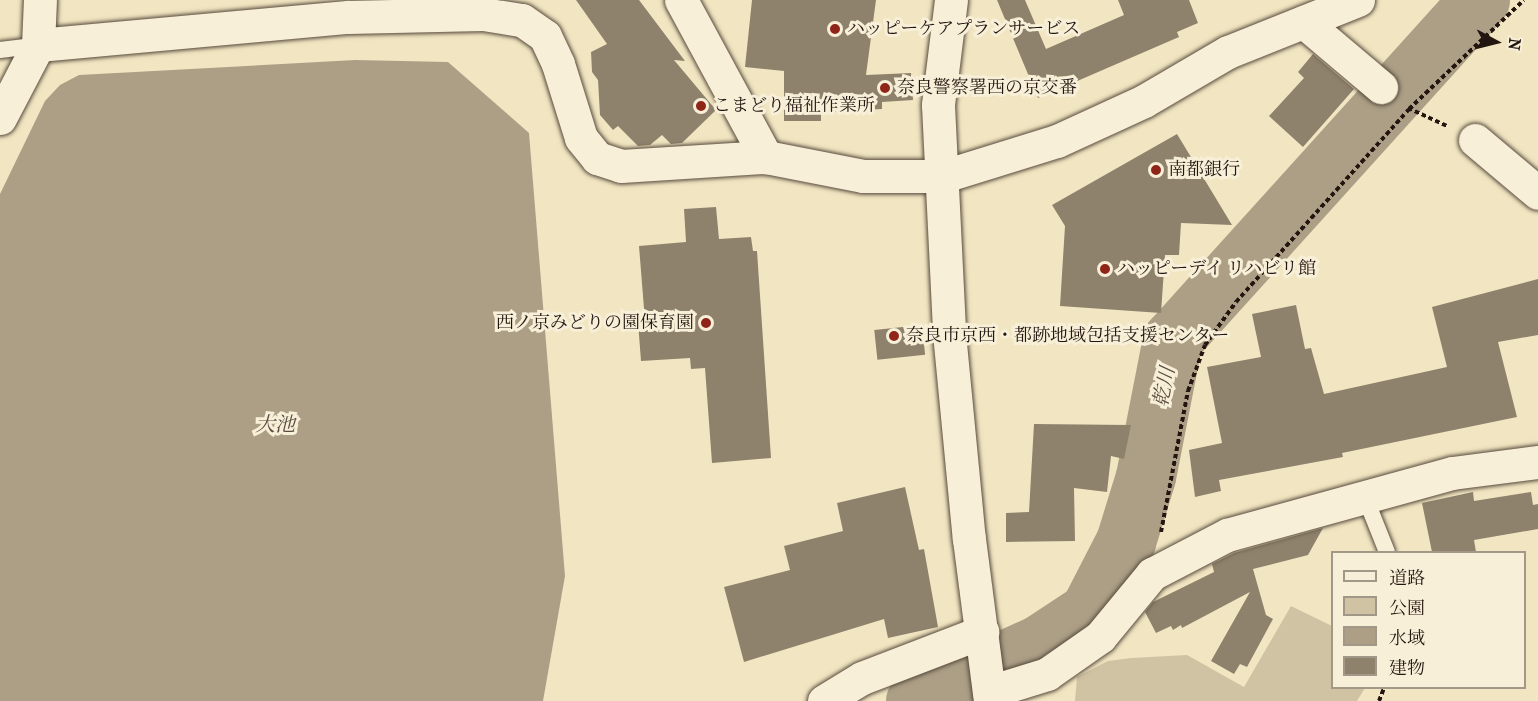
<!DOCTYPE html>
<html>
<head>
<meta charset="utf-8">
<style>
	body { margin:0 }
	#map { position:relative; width:1538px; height:701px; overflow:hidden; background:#f2e6c2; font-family:"IM FELL French Canon","Noto Serif JP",serif }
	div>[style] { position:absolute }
	.green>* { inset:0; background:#cfc3a4 }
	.water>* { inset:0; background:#ac9f86 }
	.river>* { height:60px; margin:-30px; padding:0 30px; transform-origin:30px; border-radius:30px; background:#ac9f86 }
	.building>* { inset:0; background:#8f826d; transform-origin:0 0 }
	.path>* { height:4px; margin-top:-2px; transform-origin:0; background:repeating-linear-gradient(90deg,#231611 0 4.5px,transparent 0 7.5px) }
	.roads { filter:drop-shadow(0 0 2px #574a3d) drop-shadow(0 0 2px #574a3d) }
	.lane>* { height:16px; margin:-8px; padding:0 8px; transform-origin:8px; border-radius:8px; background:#f7efd7 }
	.street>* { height:33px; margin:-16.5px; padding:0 16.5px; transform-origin:16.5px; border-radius:16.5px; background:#f7efd7 }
	.secondary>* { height:33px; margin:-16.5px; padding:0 16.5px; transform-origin:16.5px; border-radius:16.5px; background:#f7efd7 }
	.dots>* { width:16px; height:16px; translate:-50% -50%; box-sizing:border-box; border:3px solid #f7efd7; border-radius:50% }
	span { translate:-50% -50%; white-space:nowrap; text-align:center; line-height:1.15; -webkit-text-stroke:6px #f7efd7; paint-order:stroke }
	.poi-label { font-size:18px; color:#231611 }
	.left { translate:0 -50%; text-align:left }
	.right { translate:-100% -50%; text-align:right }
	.water-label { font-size:20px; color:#5a4d40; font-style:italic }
	.legend { position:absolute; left:1331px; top:551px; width:195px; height:138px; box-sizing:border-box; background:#f7efd7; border:2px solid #a29888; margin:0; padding:8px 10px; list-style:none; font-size:18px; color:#231611 }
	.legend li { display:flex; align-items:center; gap:12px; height:30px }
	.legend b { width:30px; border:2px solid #a29888 }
	.north { position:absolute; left:1466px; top:12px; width:60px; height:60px; -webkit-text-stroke:4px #f7efd7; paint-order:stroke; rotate:97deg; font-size:16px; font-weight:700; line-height:24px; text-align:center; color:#231611 }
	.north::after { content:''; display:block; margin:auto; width:21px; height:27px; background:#231611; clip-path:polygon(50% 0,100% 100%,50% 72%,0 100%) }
</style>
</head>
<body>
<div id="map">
	<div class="green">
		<div style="clip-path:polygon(1291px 606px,1332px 626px,1332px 688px,1365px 688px,1357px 701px,1075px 701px,1077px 677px,1108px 661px,1131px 658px,1187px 655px,1244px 687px)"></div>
	</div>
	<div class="water">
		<div style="clip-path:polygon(355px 60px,448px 62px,529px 133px,565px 576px,543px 701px,0 701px,0 194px,45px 101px,60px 85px,79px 75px)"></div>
	</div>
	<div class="river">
		<div style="left:916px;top:701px;width:136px;rotate:-24.3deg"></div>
		<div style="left:1040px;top:645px;width:60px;rotate:-33.4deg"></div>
		<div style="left:1090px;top:612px;width:79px;rotate:-62.8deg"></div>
		<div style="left:1126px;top:542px;width:68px;rotate:-72.9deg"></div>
		<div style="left:1146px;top:477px;width:140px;rotate:-78.9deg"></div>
		<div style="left:1173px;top:340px;width:458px;rotate:-47.9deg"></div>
	</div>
	<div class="building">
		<div style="clip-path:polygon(576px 0,639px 0,685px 61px,674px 60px,716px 110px,682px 143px,671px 144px,662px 135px,650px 145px,638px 146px,618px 126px,613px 130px,600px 115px,598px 80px,592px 72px,591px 52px,607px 44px)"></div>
		<div style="clip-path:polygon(752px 0,876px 0,866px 75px,911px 73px,913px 100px,882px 102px,882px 109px,821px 112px,821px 121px,784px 121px,784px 71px,745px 67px)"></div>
		<div style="clip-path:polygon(997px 0,1025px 0,1046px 49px,1124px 15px,1118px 0,1189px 0,1198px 23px,1177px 32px,1179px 37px,1038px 98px)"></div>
		<div style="clip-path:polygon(1313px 54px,1354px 89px,1303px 147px,1269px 116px,1304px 78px,1298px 72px)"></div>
		<div style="clip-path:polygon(1177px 134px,1232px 225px,1181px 223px,1179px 255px,1165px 255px,1161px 313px,1060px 306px,1065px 226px,1052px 205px)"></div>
		<div style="clip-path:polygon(716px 207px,719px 239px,751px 237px,753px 251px,757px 251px,771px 458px,712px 463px,705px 368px,691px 369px,690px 358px,641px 361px,638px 322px,645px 321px,639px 246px,686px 242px,684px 209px)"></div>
		<div style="clip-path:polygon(1538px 279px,1538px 335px,1498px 342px,1517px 417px,1342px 453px,1343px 457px,1219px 480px,1221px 491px,1195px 497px,1189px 450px,1222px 443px,1207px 367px,1261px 357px,1252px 314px,1296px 305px,1305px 349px,1311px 348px,1324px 394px,1447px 367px,1432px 307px)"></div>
		<div style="left:922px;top:325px;width:30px;height:48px;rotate:84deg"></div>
		<div style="clip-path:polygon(1034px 424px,1131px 425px,1124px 459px,1111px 456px,1107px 492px,1074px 488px,1075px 541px,1006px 542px,1006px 513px,1029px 512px)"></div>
		<div style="clip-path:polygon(905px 487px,919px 550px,924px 549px,938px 627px,888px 638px,884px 619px,744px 662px,724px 587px,790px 570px,784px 546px,843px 531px,837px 503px)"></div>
		<div style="clip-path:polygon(1473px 492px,1474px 501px,1531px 492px,1533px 505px,1538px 504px,1538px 529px,1474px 540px,1476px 552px,1432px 552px,1422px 503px)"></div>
		<div style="clip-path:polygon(1323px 528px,1308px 555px,1253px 569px,1266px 615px,1273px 619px,1247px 667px,1240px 664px,1234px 674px,1211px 661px,1250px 592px,1182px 628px,1181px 625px,1173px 630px,1171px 626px,1156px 633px,1145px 612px,1153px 602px,1214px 572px,1212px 564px,1234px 553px)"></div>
	</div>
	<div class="path">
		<div style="left:1408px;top:108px;width:43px;rotate:24.8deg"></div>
		<div style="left:1161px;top:532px;width:144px;rotate:-79.2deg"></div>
		<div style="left:1188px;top:391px;width:49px;rotate:-69.7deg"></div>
		<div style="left:1205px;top:345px;width:53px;rotate:-54.2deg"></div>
		<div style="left:1236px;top:302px;width:259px;rotate:-48.1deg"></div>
		<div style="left:1409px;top:109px;width:158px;rotate:-43.5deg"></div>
		<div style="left:1379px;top:701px;width:14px;rotate:-69deg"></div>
	</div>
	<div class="roads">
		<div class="lane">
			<div style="left:0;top:50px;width:38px;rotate:-7deg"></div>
			<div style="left:1365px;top:497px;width:59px;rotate:68.2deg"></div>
		</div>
		<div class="street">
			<div style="left:681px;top:0;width:179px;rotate:61.6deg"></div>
			<div style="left:1304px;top:22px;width:101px;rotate:40.2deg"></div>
			<div style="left:38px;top:45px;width:311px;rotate:-5.2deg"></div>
			<div style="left:348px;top:17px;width:135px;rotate:-1.3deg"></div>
			<div style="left:483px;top:14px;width:39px;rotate:9deg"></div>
			<div style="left:522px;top:20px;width:28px;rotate:35deg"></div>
			<div style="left:545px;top:36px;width:31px;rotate:65deg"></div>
			<div style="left:558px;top:64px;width:77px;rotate:72.7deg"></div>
			<div style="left:581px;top:138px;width:26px;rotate:51deg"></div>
			<div style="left:597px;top:158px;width:25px;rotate:18deg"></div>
			<div style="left:621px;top:166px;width:145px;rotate:-3.6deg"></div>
			<div style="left:766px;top:157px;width:99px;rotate:11.1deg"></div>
			<div style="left:863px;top:176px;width:81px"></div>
			<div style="left:1475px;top:140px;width:82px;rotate:40.1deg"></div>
			<div style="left:989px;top:692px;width:61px;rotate:-17.2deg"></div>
			<div style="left:1047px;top:674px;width:65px;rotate:-34.9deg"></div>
			<div style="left:1100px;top:637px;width:82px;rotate:-50.5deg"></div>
			<div style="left:1152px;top:574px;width:85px;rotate:-27.5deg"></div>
			<div style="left:1227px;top:535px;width:233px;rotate:-15.4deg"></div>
			<div style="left:1452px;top:473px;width:87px;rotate:-7.3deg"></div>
			<div style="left:824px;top:701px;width:44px;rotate:-31.2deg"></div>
			<div style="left:862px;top:678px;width:129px;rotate:-21deg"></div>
		</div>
		<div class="secondary">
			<div style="left:951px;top:0;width:106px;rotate:97.1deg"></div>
			<div style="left:938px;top:105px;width:228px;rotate:87.2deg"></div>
			<div style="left:949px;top:333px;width:207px;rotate:84.5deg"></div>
			<div style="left:969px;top:539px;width:163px;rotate:82.6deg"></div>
			<div style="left:0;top:118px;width:82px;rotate:-62.5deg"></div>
			<div style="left:38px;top:45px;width:45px;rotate:-87.5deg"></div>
			<div style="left:944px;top:176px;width:118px;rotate:-17.2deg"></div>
			<div style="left:1057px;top:141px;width:96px;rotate:-24.7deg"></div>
			<div style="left:1144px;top:101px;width:97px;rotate:-30.3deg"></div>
			<div style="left:1228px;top:52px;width:140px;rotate:-21.8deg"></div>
		</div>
	</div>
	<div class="dots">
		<div style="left:835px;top:29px;background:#8f2418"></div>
		<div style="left:885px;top:88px;background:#8f2418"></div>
		<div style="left:701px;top:106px;background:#8f2418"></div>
		<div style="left:1156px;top:170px;background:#8f2418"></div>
		<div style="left:1105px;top:269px;background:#8f2418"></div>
		<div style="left:706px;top:323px;background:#8f2418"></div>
		<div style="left:894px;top:336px;background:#8f2418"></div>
	</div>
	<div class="poi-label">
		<span class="left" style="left:847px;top:29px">ハッピーケアプランサービス</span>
		<span class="left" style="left:897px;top:88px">奈良警察署西の京交番</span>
		<span class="left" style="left:713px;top:106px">こまどり福祉作業所</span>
		<span class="left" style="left:1168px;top:170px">南都銀行</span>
		<span class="left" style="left:1117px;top:269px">ハッピーデイ リハビリ館</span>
		<span class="right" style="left:694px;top:323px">西ノ京みどりの園保育園</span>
		<span class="left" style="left:906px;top:336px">奈良市京西・都跡地域包括支援センター</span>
	</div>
	<div class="water-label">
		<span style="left:1164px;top:387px;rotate:-79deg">乾川</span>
		<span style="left:275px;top:424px">大池</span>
	</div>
	<ul class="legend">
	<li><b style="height:8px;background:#f7efd7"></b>道路</li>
	<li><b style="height:16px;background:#cfc3a4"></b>公園</li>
	<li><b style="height:16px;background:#ac9f86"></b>水域</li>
	<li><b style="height:16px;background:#8f826d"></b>建物</li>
	</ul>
	<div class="north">N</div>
</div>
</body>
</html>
